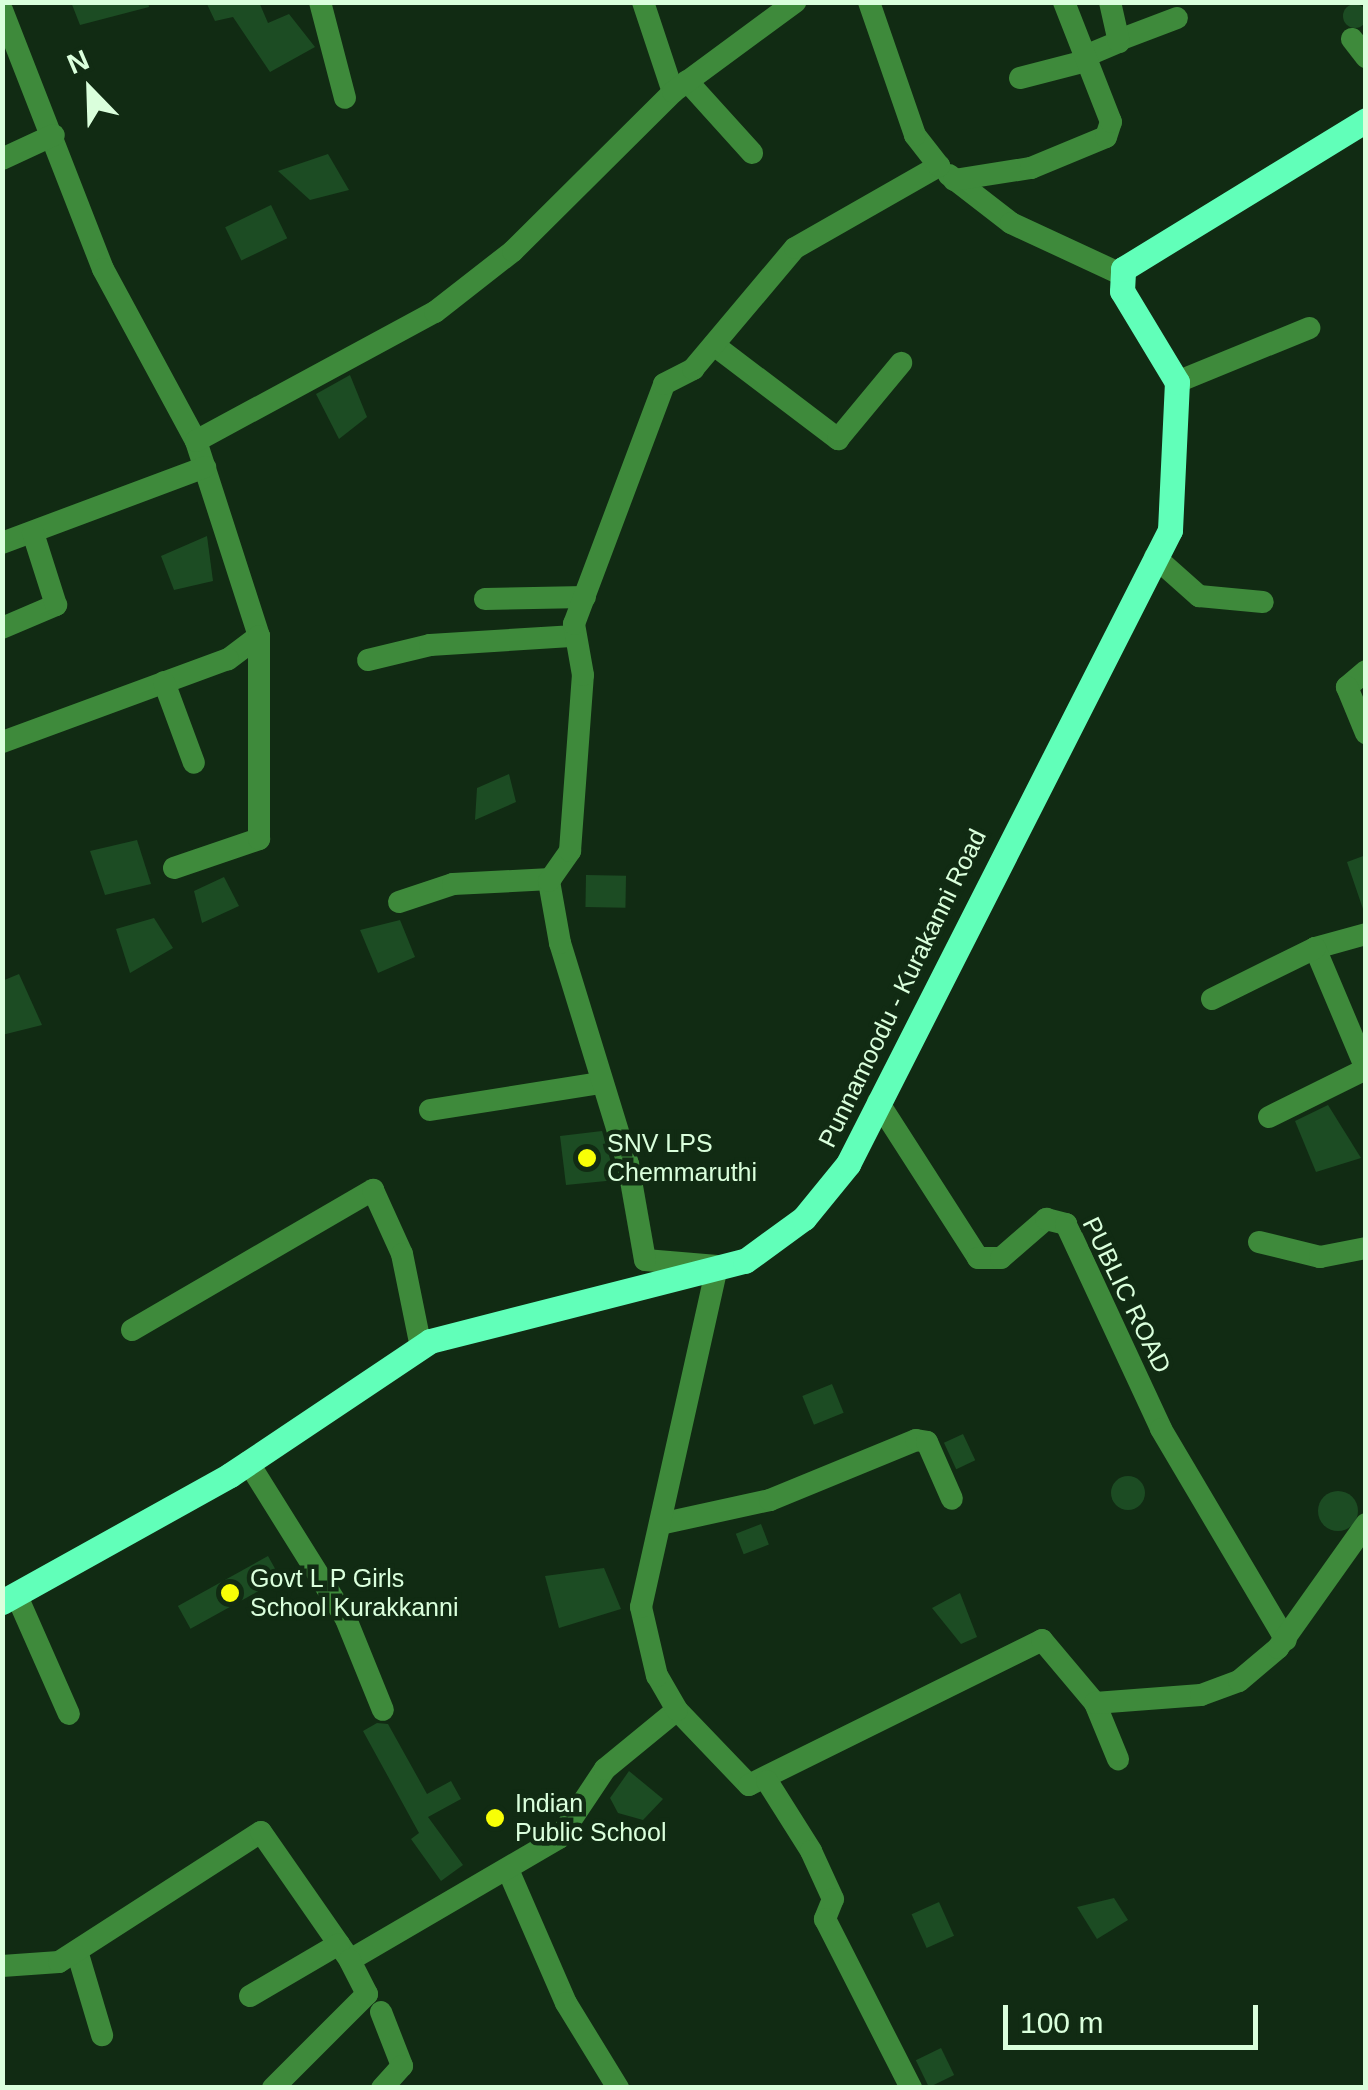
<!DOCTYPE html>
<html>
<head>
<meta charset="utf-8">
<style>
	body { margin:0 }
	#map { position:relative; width:1368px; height:2090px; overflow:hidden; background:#112b13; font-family:Arial,sans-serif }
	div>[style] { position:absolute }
	.building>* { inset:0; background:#1c4c23; transform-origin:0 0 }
	.round { border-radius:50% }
	.minor>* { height:22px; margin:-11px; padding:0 11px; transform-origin:11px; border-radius:11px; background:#3e8a3b }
	.major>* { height:25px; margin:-12.5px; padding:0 12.5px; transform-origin:12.5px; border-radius:12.5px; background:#61ffb9 }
	.dots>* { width:28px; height:28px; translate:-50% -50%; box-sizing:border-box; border:5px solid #112b13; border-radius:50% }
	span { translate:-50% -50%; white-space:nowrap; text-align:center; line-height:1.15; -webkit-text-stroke:9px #112b13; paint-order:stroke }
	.street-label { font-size:25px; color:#daffdc }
	.poi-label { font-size:25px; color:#daffdc }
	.left { translate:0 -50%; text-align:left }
	.frame { position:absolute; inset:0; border:5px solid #daffdc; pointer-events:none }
	.north { position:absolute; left:40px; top:40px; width:100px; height:100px; -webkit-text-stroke:8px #112b13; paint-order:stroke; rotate:337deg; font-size:28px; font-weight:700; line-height:40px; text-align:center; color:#daffdc }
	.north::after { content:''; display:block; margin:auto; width:35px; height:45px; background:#daffdc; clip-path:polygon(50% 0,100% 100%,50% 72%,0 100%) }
	.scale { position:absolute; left:1003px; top:2005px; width:255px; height:45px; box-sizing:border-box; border:5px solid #daffdc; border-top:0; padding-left:12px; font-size:30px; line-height:35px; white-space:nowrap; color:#daffdc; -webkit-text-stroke:8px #112b13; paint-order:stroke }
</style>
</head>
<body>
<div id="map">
	<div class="building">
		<div style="clip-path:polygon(71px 2px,148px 2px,149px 7px,80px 25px)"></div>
		<div style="clip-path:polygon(206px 2px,259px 2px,268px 23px,289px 14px,315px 47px,270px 72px,233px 17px,215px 21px)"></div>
		<div class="round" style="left:1343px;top:4px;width:24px;height:24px"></div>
		<div style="clip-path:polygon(328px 154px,349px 190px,310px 200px,278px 171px)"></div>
		<div style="left:271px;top:205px;width:37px;height:51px;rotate:64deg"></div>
		<div style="clip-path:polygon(350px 375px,367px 417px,339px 439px,316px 394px)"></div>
		<div style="clip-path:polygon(207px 536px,213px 581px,174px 590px,161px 556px)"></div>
		<div style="clip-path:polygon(509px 774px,516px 802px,475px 820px,477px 788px)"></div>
		<div style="clip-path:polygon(137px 840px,151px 884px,105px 895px,90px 851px)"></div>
		<div style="clip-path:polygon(1366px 855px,1366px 909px,1363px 909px,1347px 862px)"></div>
		<div style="left:586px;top:875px;width:40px;height:32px;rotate:1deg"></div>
		<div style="clip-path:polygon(224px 877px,239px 906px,202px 923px,194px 891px)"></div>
		<div style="clip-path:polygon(154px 918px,173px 948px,130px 973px,116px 929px)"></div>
		<div style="clip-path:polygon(400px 920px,415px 957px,378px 973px,360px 930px)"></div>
		<div style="clip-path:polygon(19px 974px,42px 1025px,2px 1035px,2px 981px)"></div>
		<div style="clip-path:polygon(1328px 1105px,1361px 1158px,1316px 1172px,1295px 1121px)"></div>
		<div style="clip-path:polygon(602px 1131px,616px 1180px,566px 1185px,560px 1136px)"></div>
		<div style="left:832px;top:1384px;width:31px;height:32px;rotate:68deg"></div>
		<div style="left:963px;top:1434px;width:29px;height:21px;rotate:65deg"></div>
		<div class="round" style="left:1111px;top:1476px;width:34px;height:34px"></div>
		<div class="round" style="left:1318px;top:1491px;width:40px;height:40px"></div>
		<div style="left:761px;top:1524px;width:22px;height:27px;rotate:69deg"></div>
		<div style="left:268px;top:1556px;width:26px;height:103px;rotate:61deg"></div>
		<div style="clip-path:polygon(604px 1568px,621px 1609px,559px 1628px,545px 1576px)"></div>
		<div style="clip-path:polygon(960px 1593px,977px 1637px,961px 1644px,932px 1608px)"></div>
		<div style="clip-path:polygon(377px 1723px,388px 1724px,427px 1794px,451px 1781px,461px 1799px,428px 1817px,463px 1865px,441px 1881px,411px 1839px,419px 1833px,363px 1731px)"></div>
		<div style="clip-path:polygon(629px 1771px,663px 1799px,643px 1820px,618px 1813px,610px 1798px)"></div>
		<div style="clip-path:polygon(1114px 1898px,1128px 1920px,1097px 1939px,1077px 1907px)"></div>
		<div style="left:939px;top:1902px;width:37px;height:30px;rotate:66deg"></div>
		<div style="left:941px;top:2048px;width:30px;height:28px;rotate:64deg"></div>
	</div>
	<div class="minor">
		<div style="left:320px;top:2px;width:99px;rotate:75.4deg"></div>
		<div style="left:643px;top:2px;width:95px;rotate:71.6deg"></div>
		<div style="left:2px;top:10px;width:278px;rotate:68.7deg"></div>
		<div style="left:103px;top:269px;width:196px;rotate:61.6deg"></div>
		<div style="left:196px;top:441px;width:205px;rotate:72.1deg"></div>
		<div style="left:259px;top:636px;width:39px;rotate:143deg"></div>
		<div style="left:228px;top:659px;width:241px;rotate:159.8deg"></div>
		<div style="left:1352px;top:39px;width:23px;rotate:52deg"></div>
		<div style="left:1119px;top:40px;width:62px;rotate:-20.8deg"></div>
		<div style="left:1083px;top:57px;width:39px;rotate:-23deg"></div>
		<div style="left:1119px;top:42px;width:41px;rotate:-102.7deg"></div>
		<div style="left:1020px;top:78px;width:64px;rotate:-14.5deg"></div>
		<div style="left:687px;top:81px;width:97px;rotate:47.9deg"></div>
		<div style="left:2px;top:159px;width:57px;rotate:-24.8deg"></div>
		<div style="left:949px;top:175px;width:78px;rotate:37.7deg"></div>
		<div style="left:1011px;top:223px;width:121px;rotate:24.9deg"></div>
		<div style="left:954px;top:180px;width:78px;rotate:-8.9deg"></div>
		<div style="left:1031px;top:168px;width:81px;rotate:-22.5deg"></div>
		<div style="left:1106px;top:137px;width:16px;rotate:-72deg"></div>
		<div style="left:1111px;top:122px;width:129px;rotate:-111.4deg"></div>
		<div style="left:714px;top:345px;width:156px;rotate:37.2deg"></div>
		<div style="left:838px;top:439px;width:99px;rotate:-50.3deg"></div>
		<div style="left:1177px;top:382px;width:143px;rotate:-22.2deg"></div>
		<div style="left:196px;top:441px;width:272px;rotate:-28.4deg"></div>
		<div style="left:435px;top:312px;width:99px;rotate:-38deg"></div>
		<div style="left:513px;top:251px;width:226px;rotate:-44.8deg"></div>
		<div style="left:673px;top:92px;width:152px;rotate:-36.4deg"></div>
		<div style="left:2px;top:543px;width:217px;rotate:-20.5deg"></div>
		<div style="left:1155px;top:557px;width:59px;rotate:41.6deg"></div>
		<div style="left:1199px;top:596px;width:64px;rotate:5.4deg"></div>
		<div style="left:485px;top:599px;width:100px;rotate:-1.1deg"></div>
		<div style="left:2px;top:628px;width:59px;rotate:-23.1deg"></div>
		<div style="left:56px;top:605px;width:76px;rotate:-107.7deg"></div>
		<div style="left:368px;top:660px;width:64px;rotate:-13.6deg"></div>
		<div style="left:430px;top:645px;width:145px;rotate:-3.6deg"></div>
		<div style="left:1366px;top:671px;width:25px;rotate:140deg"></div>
		<div style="left:1347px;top:687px;width:50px;rotate:67.6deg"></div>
		<div style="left:164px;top:682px;width:86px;rotate:69.7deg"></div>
		<div style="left:174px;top:868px;width:90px;rotate:-18.8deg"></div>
		<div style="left:259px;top:839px;width:203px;rotate:-90deg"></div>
		<div style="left:399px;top:902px;width:57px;rotate:-18.4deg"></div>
		<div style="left:453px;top:884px;width:98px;rotate:-2.9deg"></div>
		<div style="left:1366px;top:934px;width:53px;rotate:164.6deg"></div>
		<div style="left:1315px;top:948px;width:131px;rotate:67.1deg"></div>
		<div style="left:1212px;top:999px;width:115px;rotate:-26.3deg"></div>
		<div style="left:878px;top:1102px;width:185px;rotate:57.3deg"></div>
		<div style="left:978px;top:1258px;width:23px"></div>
		<div style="left:1001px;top:1258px;width:60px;rotate:-40.9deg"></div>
		<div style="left:1046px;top:1219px;width:21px;rotate:14deg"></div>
		<div style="left:1066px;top:1224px;width:226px;rotate:65.1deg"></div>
		<div style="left:1161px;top:1429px;width:245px;rotate:59.4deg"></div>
		<div style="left:430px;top:1110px;width:173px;rotate:-9deg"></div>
		<div style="left:1269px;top:1117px;width:108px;rotate:-26.3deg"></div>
		<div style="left:1259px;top:1242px;width:63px;rotate:13.8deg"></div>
		<div style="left:1320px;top:1257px;width:47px;rotate:-11.1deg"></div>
		<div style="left:132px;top:1330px;width:279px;rotate:-30.2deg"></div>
		<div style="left:373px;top:1190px;width:70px;rotate:65.6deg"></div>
		<div style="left:402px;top:1254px;width:95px;rotate:78.5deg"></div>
		<div style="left:248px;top:1462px;width:185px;rotate:58deg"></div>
		<div style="left:346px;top:1619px;width:98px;rotate:67.9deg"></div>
		<div style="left:660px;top:1524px;width:113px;rotate:-12.3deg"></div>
		<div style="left:770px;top:1500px;width:158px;rotate:-22.3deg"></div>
		<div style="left:916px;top:1440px;width:11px;rotate:10deg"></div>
		<div style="left:927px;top:1442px;width:62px;rotate:66.3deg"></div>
		<div style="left:16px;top:1594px;width:131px;rotate:66.2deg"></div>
		<div style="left:1095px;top:1703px;width:61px;rotate:67.7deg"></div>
		<div style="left:677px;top:1710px;width:104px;rotate:46.2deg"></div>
		<div style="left:749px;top:1785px;width:327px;rotate:-26.3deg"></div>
		<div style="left:1042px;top:1640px;width:82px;rotate:49.9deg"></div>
		<div style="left:1095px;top:1703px;width:106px;rotate:-4.3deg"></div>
		<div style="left:1201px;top:1695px;width:40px;rotate:-20.2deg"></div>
		<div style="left:1239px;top:1681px;width:51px;rotate:-40.2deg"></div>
		<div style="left:1278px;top:1648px;width:152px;rotate:-54.6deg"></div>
		<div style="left:767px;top:1781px;width:83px;rotate:57.8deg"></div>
		<div style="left:811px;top:1851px;width:53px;rotate:65.4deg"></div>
		<div style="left:833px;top:1899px;width:22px;rotate:112deg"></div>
		<div style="left:825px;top:1919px;width:190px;rotate:63deg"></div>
		<div style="left:509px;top:1872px;width:143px;rotate:66.5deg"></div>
		<div style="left:566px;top:2003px;width:100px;rotate:58.5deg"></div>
		<div style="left:77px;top:1951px;width:88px;rotate:73.4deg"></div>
		<div style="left:2px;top:1966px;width:57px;rotate:-4deg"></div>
		<div style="left:59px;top:1962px;width:240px;rotate:-32.8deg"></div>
		<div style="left:261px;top:1832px;width:156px;rotate:55.2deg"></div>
		<div style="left:350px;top:1960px;width:242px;rotate:-30.3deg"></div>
		<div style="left:559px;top:1838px;width:83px;rotate:-56.3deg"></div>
		<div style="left:605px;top:1769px;width:93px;rotate:-39.3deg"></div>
		<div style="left:677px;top:1710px;width:39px;rotate:-120deg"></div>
		<div style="left:657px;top:1676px;width:71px;rotate:-103.1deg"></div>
		<div style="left:641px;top:1607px;width:349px;rotate:-77.4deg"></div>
		<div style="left:717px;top:1266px;width:72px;rotate:-175.2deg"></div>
		<div style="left:645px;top:1260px;width:97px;rotate:-100deg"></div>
		<div style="left:628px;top:1164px;width:231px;rotate:-107.1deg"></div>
		<div style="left:560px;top:943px;width:63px;rotate:-100.1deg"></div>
		<div style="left:549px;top:881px;width:37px;rotate:-55deg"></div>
		<div style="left:570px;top:851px;width:176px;rotate:-85.8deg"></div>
		<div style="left:583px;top:675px;width:52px;rotate:-100deg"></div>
		<div style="left:574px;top:624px;width:256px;rotate:-69.4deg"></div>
		<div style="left:664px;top:384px;width:33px;rotate:-27deg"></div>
		<div style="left:693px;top:369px;width:158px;rotate:-49.9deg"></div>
		<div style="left:795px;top:248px;width:166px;rotate:-29.7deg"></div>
		<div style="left:939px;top:166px;width:39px;rotate:-128deg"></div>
		<div style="left:915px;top:135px;width:141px;rotate:-109.1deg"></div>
		<div style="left:250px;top:1996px;width:103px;rotate:-30.3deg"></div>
		<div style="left:381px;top:2012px;width:58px;rotate:68.7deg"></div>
		<div style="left:402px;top:2066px;width:30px;rotate:132deg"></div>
		<div style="left:273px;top:2088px;width:133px;rotate:-45deg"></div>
		<div style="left:367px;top:1994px;width:38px;rotate:-117deg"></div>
	</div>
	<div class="major">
		<div style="left:2px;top:1602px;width:261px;rotate:-29.1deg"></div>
		<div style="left:230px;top:1475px;width:241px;rotate:-33.8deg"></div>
		<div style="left:430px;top:1341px;width:325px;rotate:-14.3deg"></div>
		<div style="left:745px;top:1261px;width:73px;rotate:-36.1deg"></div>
		<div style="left:804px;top:1218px;width:70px;rotate:-50.8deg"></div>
		<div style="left:848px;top:1164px;width:711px;rotate:-63.07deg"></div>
		<div style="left:1170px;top:530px;width:148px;rotate:-87.3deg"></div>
		<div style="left:1177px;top:382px;width:106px;rotate:-121.1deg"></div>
		<div style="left:1122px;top:291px;width:22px;rotate:-87deg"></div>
		<div style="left:1123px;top:269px;width:285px;rotate:-31.5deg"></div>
	</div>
	<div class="dots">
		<div style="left:587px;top:1158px;background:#f8ff06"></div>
		<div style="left:230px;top:1593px;background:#f8ff06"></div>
		<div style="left:495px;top:1818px;background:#f8ff06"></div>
	</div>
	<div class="street-label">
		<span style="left:902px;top:988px;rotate:-64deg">Punnamoodu - Kurakanni Road</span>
		<span style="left:1127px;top:1295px;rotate:64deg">PUBLIC ROAD</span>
	</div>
	<div class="poi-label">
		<span class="left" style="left:607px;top:1158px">SNV LPS<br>Chemmaruthi</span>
		<span class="left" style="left:250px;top:1593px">Govt L P Girls<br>School Kurakkanni</span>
		<span class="left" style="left:515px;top:1818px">Indian<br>Public School</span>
	</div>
	<div class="frame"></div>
	<div class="north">N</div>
	<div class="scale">100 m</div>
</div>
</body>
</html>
